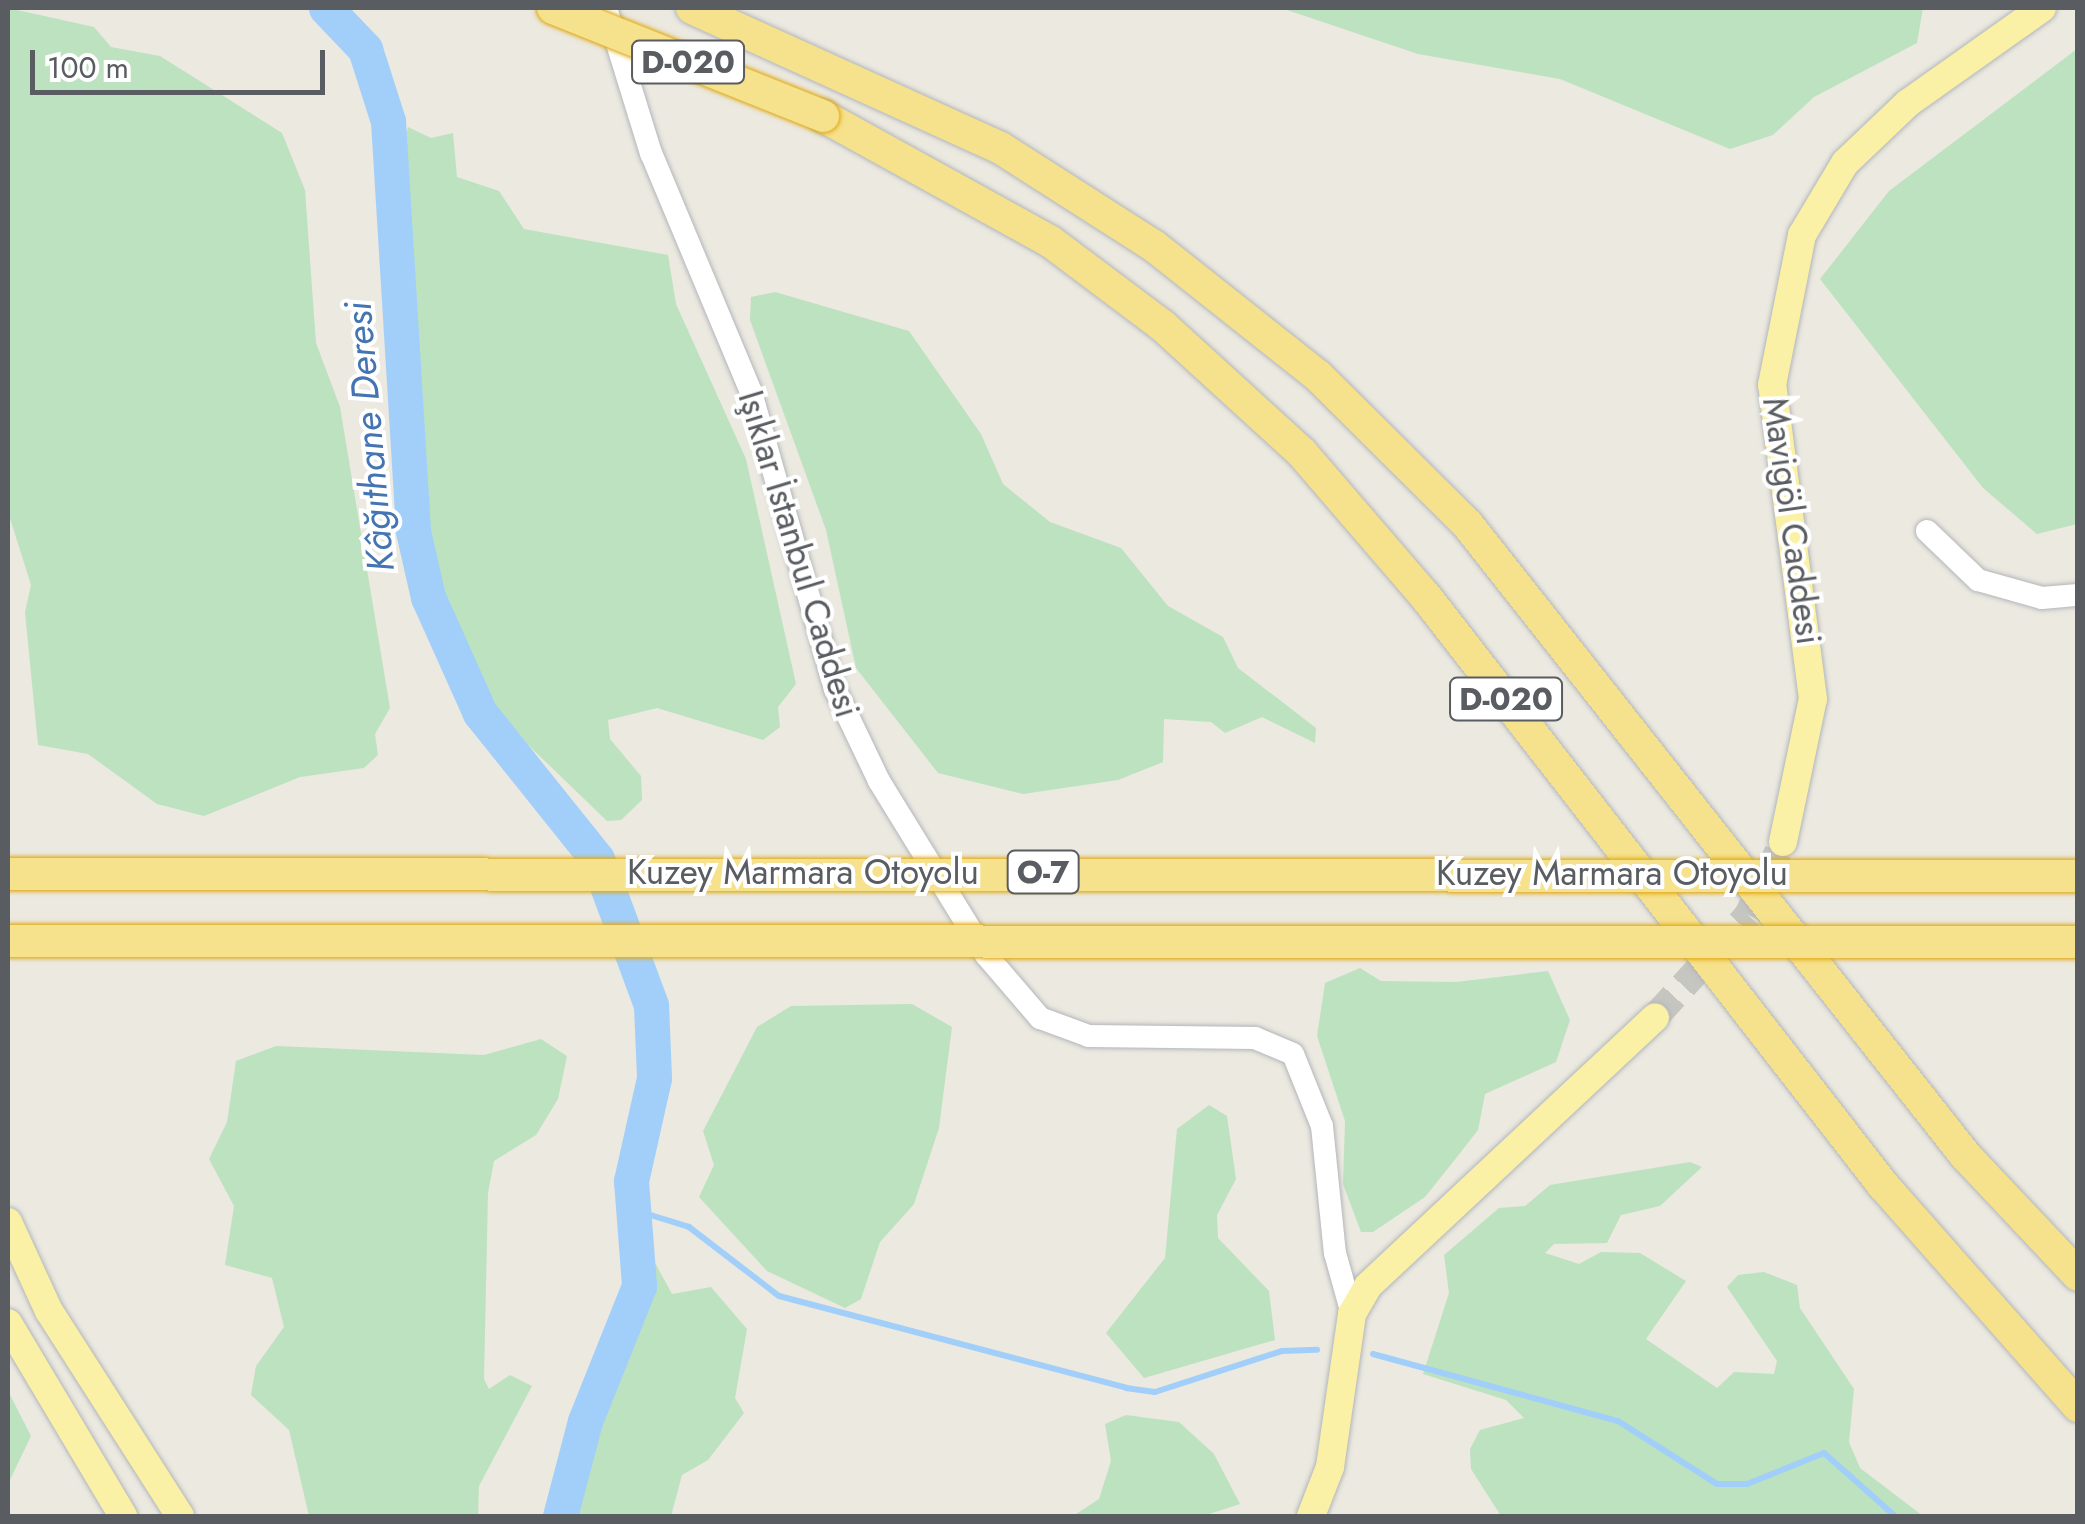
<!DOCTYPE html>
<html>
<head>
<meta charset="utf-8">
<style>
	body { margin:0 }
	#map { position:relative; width:2085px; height:1524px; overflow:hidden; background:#ebe9e0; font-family:Jost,sans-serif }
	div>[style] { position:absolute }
	.green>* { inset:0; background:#bde2bf }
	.stream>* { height:6px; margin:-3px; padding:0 3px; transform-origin:3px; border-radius:3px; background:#a2cffa }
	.river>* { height:35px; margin:-17.5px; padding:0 17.5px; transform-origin:17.5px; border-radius:17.5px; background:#a2cffa }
	.major-tunnel>* { height:28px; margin-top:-14px; transform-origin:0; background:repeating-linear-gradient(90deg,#c6c6c0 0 28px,transparent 0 42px) }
	.roads { filter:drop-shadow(0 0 2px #b3b6ba) drop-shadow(0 0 2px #b3b6ba) }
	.minor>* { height:22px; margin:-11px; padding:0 11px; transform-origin:11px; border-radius:11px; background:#fff }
	.major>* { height:28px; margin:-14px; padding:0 14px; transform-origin:14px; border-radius:14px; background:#faf1a6 }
	.highway>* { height:32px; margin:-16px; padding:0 16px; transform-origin:16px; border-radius:16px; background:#f6e18c }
	.bridges { filter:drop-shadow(0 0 2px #dfa70d) drop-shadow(0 0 2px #dfa70d) }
	.highway-bridge>* { height:32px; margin:-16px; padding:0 16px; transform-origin:16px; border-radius:16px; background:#f6e18c }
	span { translate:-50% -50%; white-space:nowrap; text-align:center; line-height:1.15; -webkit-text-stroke:8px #fff; paint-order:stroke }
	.shield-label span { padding:2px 8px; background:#fff; border:2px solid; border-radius:8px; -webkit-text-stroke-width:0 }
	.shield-label { font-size:32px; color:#595c60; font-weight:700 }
	.street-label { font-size:35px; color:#595c60 }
	.water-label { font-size:38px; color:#4474b2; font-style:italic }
	.frame { position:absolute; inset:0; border:10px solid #595c60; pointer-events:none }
	.scale { position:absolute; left:30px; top:50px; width:295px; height:45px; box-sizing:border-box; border:5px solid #595c60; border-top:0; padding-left:12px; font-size:30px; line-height:35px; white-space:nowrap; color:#595c60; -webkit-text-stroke:8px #fff; paint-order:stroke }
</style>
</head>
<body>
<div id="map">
	<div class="green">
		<div style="clip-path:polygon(8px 8px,94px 27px,111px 47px,160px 56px,282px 133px,305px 190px,316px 343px,340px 407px,390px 708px,375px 734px,378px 755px,364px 768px,300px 777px,204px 816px,157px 804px,88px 754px,38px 745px,25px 612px,31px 585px,8px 512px)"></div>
		<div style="clip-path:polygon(1281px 8px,1923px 8px,1917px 43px,1814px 97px,1773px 135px,1730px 149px,1560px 79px,1418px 54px)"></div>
		<div style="clip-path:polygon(2077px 49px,2077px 524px,2037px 534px,1983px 488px,1820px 279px,1889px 191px)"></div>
		<div style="clip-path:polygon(408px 127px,431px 138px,453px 133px,457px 177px,499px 191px,524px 229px,668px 255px,676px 304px,746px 459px,796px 684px,778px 707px,780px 727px,763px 740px,657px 708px,608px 720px,610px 739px,641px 776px,642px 800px,621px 820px,607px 821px,494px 712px,442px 623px,416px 492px,413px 253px,398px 165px)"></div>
		<div style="clip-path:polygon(775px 292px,909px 331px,981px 434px,1003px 484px,1050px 522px,1121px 548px,1168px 606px,1223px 637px,1238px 668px,1316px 728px,1315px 743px,1262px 717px,1225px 733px,1211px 722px,1164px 719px,1163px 762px,1118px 780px,1023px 794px,938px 773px,856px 668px,826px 530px,750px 320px,751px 297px)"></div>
		<div style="clip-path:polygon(1360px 968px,1381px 981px,1456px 982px,1548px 971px,1570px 1020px,1556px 1062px,1485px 1094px,1478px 1130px,1453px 1162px,1425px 1197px,1373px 1232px,1361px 1232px,1343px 1184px,1345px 1121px,1317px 1036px,1325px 983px)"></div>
		<div style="clip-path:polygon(912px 1004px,952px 1027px,939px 1128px,914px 1204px,880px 1242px,861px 1299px,845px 1308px,767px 1271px,699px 1197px,714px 1165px,703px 1131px,757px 1027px,791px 1006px)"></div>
		<div style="clip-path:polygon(541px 1039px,567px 1056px,558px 1099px,536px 1135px,494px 1161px,488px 1193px,484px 1379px,489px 1389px,510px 1375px,532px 1386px,479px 1486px,478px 1516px,309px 1516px,289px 1430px,251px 1395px,256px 1366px,284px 1327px,272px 1278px,225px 1265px,234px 1206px,209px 1159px,227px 1122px,236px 1061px,276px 1046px,484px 1055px)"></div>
		<div style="clip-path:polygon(1209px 1105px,1227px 1116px,1236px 1179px,1217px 1215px,1218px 1238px,1269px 1291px,1275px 1340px,1144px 1378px,1106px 1333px,1165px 1258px,1177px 1129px)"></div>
		<div style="clip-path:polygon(1690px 1162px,1702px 1167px,1660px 1206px,1621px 1215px,1607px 1243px,1554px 1244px,1545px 1253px,1579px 1264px,1601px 1252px,1640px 1253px,1686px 1281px,1646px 1339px,1717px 1388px,1734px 1372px,1774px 1374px,1777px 1361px,1727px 1287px,1738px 1275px,1764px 1272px,1797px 1285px,1800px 1308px,1854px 1389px,1849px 1442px,1860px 1468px,1923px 1516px,1501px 1516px,1471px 1469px,1470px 1449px,1480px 1430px,1524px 1418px,1506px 1400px,1423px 1374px,1449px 1293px,1444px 1255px,1499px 1208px,1525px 1206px,1550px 1185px)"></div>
		<div style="clip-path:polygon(647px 1248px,672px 1294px,711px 1287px,747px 1329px,735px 1398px,744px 1413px,708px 1460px,682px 1475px,671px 1516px,557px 1516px,574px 1431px)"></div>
		<div style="clip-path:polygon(8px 1391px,31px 1436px,8px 1484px)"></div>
		<div style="clip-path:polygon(1126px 1415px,1179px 1422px,1214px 1454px,1240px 1504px,1203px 1516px,1073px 1516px,1099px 1499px,1111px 1461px,1105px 1424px)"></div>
	</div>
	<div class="stream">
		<div style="left:644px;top:1213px;width:47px;rotate:17.3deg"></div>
		<div style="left:689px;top:1227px;width:113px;rotate:37.5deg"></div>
		<div style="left:779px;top:1296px;width:359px;rotate:14.8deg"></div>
		<div style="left:1126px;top:1388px;width:29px;rotate:8deg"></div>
		<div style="left:1155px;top:1392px;width:133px;rotate:-17.9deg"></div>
		<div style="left:1282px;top:1351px;width:35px;rotate:-2deg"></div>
		<div style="left:1373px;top:1354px;width:254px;rotate:15.3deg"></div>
		<div style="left:1618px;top:1421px;width:117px;rotate:32.5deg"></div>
		<div style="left:1717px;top:1484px;width:30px"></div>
		<div style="left:1747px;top:1484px;width:83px;rotate:-21.9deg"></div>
		<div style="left:1824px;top:1453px;width:95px;rotate:41.6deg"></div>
	</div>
	<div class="river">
		<div style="left:326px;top:8px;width:57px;rotate:46.4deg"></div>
		<div style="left:365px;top:49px;width:76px;rotate:72.3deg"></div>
		<div style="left:388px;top:121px;width:411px;rotate:86.5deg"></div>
		<div style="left:413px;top:531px;width:68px;rotate:77.2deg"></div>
		<div style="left:428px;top:597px;width:127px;rotate:65.9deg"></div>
		<div style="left:480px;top:713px;width:187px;rotate:51.3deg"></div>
		<div style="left:597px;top:859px;width:156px;rotate:69.7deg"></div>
		<div style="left:651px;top:1005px;width:73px;rotate:87.6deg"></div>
		<div style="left:654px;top:1078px;width:106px;rotate:102.6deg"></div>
		<div style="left:631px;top:1181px;width:105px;rotate:85.6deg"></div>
		<div style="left:639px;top:1286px;width:145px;rotate:111.8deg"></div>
		<div style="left:585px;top:1421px;width:98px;rotate:104.7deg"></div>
	</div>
	<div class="major-tunnel">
		<div style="left:1655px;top:1017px;width:138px;rotate:-47.6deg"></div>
		<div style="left:1748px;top:915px;width:81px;rotate:-64.4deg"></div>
	</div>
	<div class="roads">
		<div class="minor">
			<div style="left:606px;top:8px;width:152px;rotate:72.8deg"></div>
			<div style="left:651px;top:153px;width:259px;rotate:67.3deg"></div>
			<div style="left:751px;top:392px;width:309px;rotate:74.2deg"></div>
			<div style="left:835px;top:689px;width:102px;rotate:64.4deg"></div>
			<div style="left:879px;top:781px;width:204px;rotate:58.4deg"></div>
			<div style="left:986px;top:955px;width:83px;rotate:49.4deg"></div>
			<div style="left:1040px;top:1018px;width:52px;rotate:20.2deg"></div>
			<div style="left:1089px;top:1036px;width:166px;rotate:0.7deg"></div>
			<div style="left:1255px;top:1038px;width:41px;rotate:22.8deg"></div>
			<div style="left:1293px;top:1054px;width:78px;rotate:68.1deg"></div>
			<div style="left:1322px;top:1126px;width:128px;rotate:84.2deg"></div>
			<div style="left:1335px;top:1253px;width:63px;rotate:74.4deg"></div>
			<div style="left:1927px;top:531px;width:71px;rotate:43.9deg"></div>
			<div style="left:1978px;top:580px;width:66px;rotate:15.7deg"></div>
			<div style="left:2042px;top:598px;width:36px;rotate:-5deg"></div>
		</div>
		<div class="major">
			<div style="left:1783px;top:842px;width:146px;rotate:-78.2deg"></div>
			<div style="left:1813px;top:699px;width:317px;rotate:-97.4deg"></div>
			<div style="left:1772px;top:385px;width:153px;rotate:-78.7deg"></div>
			<div style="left:1802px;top:235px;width:84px;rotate:-59.2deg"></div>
			<div style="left:1845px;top:163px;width:87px;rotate:-43.6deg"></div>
			<div style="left:1908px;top:103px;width:164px;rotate:-35.3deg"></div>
			<div style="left:8px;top:1222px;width:98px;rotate:65.3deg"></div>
			<div style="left:49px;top:1311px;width:243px;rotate:57.4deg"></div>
			<div style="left:8px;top:1323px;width:225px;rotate:59.2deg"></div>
			<div style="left:1311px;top:1516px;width:53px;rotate:-68.8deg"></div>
			<div style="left:1330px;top:1467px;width:155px;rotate:-81.8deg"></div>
			<div style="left:1352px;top:1314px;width:32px;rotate:-60deg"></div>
			<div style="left:1368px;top:1286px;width:393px;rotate:-43.1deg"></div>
		</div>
		<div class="highway">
			<div style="left:692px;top:8px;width:337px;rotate:24.4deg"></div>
			<div style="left:999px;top:147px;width:184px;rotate:32.6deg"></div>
			<div style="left:1154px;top:246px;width:209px;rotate:38.4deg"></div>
			<div style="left:1318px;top:376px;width:211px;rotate:44.8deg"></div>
			<div style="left:1468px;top:525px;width:802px;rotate:51.73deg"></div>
			<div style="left:1965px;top:1155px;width:165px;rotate:46.7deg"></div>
			<div style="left:823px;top:116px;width:260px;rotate:28.9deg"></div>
			<div style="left:1051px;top:242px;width:140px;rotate:36.9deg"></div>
			<div style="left:1163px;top:326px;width:188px;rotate:42.4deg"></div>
			<div style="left:1302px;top:453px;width:190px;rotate:49.3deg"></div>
			<div style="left:1426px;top:597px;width:745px;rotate:52.15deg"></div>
			<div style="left:1883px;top:1185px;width:295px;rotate:48.6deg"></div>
		</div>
	</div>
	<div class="bridges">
		<div class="highway-bridge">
			<div style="left:553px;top:8px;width:291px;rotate:21.8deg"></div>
			<div style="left:8px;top:874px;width:2070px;rotate:0.06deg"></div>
			<div style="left:8px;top:941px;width:2070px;rotate:0.03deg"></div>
		</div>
	</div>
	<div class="shield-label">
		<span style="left:688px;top:62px">D-020</span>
		<span style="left:1506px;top:699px">D-020</span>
		<span style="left:1043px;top:872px">O-7</span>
	</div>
	<div class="street-label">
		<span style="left:1792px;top:521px;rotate:82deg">Mavigöl Caddesi</span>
		<span style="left:799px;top:554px;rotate:73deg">Işıklar İstanbul Caddesi</span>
		<span style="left:803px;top:872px">Kuzey Marmara Otoyolu</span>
		<span style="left:1612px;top:873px">Kuzey Marmara Otoyolu</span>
	</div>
	<div class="water-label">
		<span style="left:369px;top:437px;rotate:-95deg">Kâğıthane Deresi</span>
	</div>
	<div class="frame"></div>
	<div class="scale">100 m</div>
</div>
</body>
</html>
